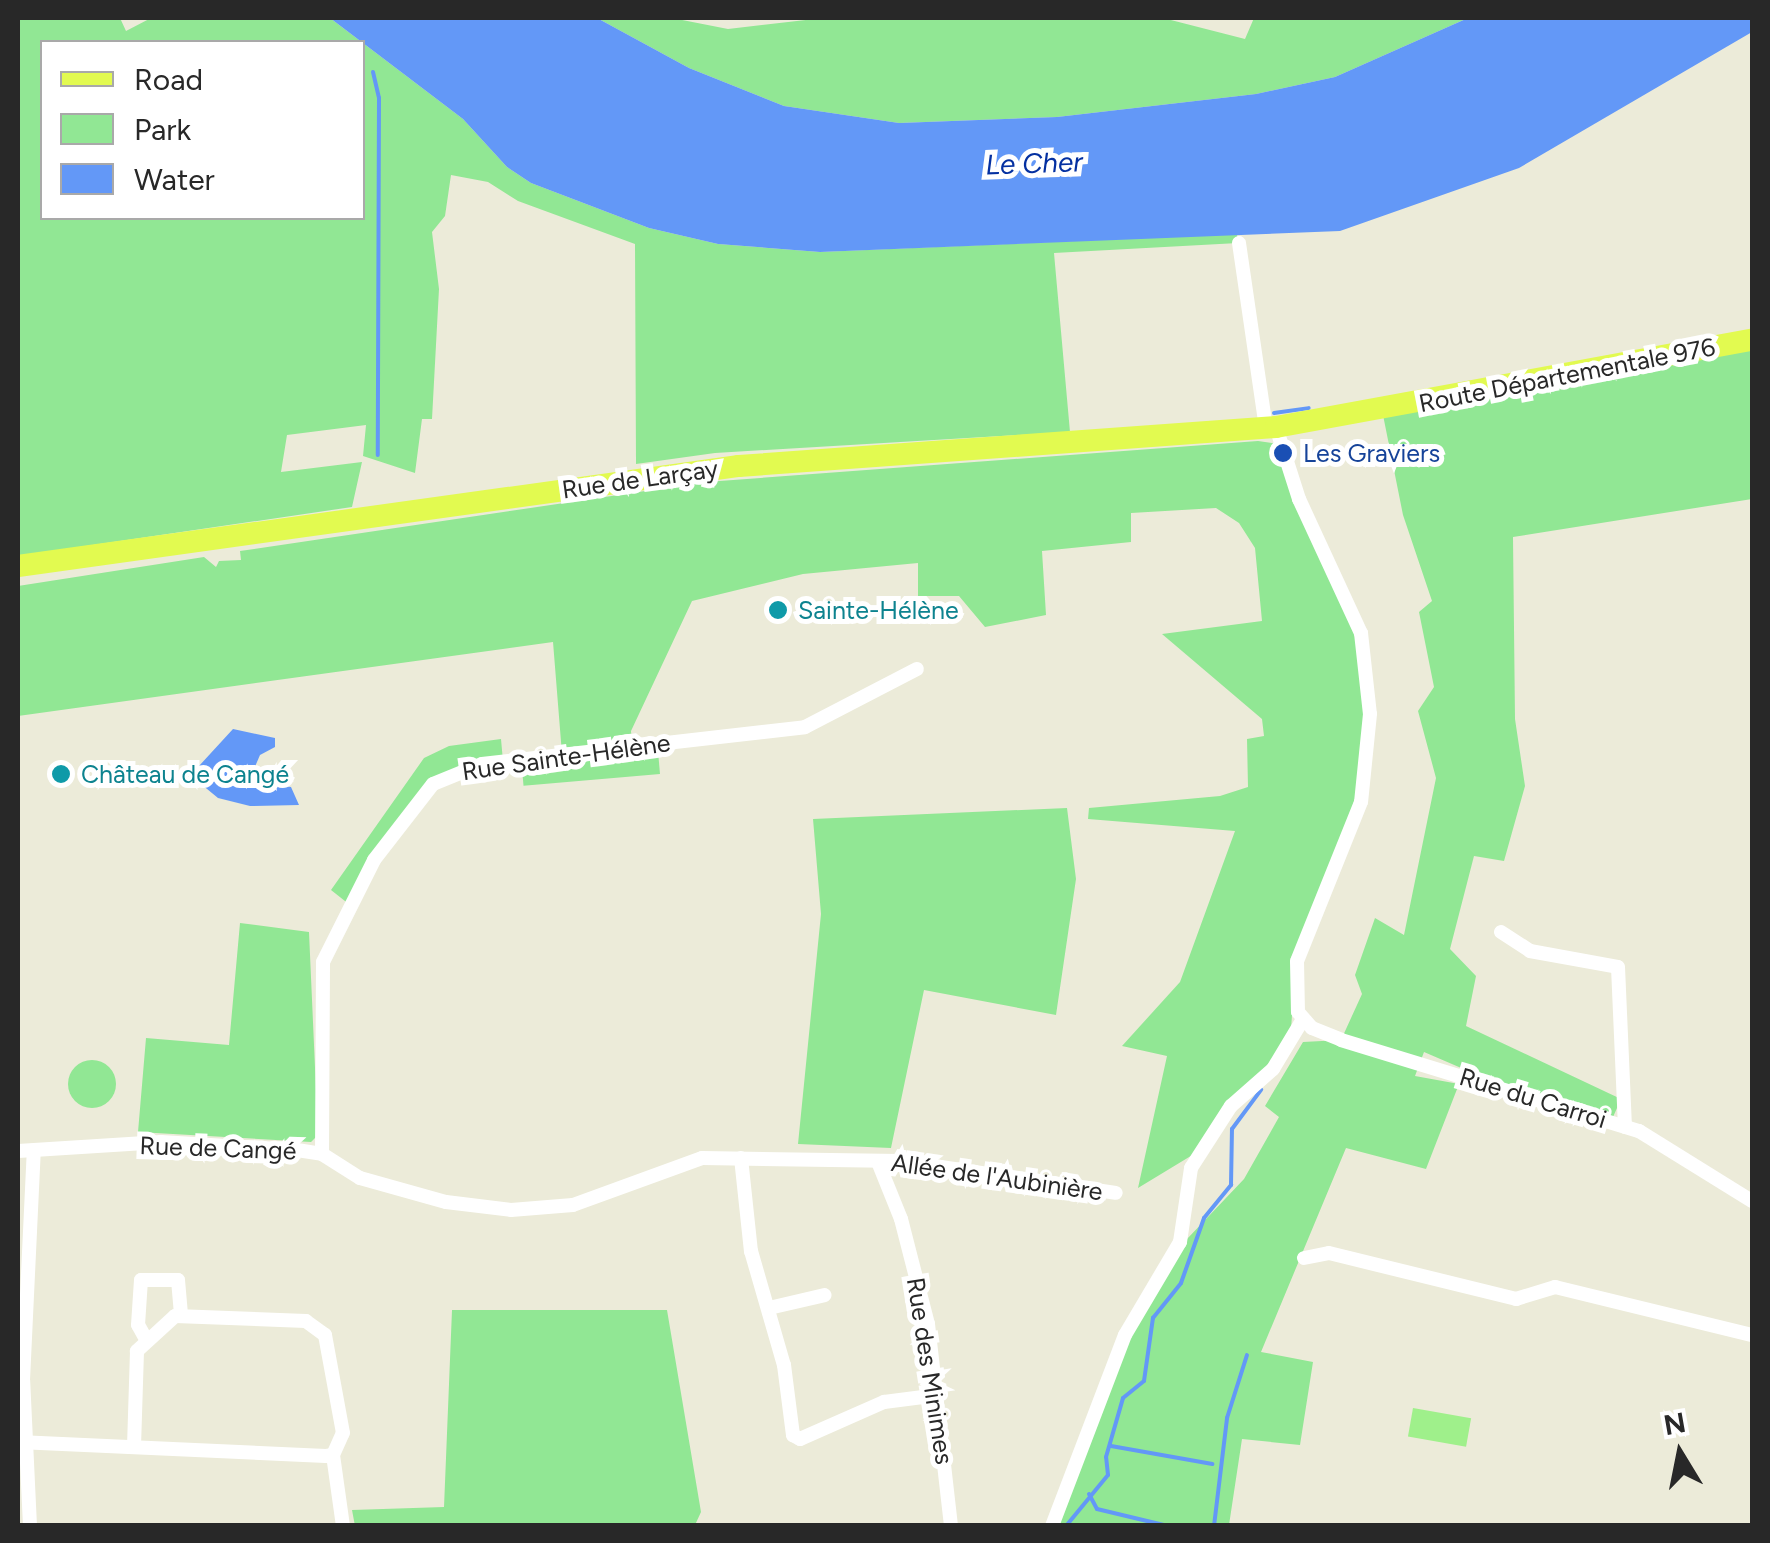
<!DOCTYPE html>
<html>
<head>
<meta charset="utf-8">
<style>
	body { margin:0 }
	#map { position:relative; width:1770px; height:1543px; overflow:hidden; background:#ecebd9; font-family:Figtree,sans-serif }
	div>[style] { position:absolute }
	.green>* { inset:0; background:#91e794; transform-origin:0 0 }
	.round { border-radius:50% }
	.pitch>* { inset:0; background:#9ff08b; transform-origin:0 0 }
	.water>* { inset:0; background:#6398f7 }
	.stream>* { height:4px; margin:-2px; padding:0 2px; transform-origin:2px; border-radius:2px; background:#6398f7 }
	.minor>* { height:14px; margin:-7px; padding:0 7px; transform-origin:7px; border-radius:7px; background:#fff }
	.primary>* { height:22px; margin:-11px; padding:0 11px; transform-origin:11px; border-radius:11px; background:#e2fa50 }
	.dots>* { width:28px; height:28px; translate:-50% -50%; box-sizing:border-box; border:5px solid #fff; border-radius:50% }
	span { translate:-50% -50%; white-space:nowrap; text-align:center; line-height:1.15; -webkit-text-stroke:10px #fff; paint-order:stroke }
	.street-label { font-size:25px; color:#282828 }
	.transit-label { font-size:25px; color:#164399 }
	.left { translate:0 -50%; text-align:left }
	.culture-label { font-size:25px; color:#0d838f }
	.water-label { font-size:28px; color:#0430a1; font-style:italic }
	.frame { position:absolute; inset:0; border:20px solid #282828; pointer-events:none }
	.legend { position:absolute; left:40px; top:40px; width:325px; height:180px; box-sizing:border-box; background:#fff; border:2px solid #a9a9a9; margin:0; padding:12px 18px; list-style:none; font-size:30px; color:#282828 }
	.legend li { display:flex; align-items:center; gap:20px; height:50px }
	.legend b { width:50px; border:2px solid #a9a9a9 }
	.north { position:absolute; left:1630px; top:1403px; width:100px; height:100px; -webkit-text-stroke:8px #fff; paint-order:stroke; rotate:350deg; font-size:28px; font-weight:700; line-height:40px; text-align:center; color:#282828 }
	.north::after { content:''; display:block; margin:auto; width:35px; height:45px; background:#282828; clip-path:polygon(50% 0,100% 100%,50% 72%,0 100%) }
</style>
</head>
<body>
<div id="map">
	<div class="green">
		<div style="clip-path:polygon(evenodd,18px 18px,120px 18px,126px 31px,151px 18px,330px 18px,463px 119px,507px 167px,531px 183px,649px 228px,718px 244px,820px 252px,1237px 234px,1238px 243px,1054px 253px,1070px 432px,715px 453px,636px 464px,635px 244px,518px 201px,488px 182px,451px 175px,445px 216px,432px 232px,439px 289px,432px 419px,422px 419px,415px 473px,363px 456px,366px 425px,287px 435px,281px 472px,362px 462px,352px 507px,18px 556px,18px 18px,42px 42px,362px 42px,362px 218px,42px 218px,42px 42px)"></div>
		<div style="clip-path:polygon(597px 18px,672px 18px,728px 29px,823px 18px,1163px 18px,1245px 39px,1254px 18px,1468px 18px,1335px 77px,1256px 94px,1057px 117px,899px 123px,784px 106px,689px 68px)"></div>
		<div style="clip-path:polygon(1752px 340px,1752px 499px,1513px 537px,1515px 719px,1525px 786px,1504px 861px,1474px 856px,1450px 949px,1476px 976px,1466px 1026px,1621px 1099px,1613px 1117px,1517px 1092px,1424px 1052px,1415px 1076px,1459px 1084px,1426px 1169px,1346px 1148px,1261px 1352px,1313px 1362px,1300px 1445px,1242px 1439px,1229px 1525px,1052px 1526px,1125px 1335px,1168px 1259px,1244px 1179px,1279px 1117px,1265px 1106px,1303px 1042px,1341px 1040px,1362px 994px,1355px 975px,1375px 918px,1404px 935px,1436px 778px,1418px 711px,1434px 687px,1419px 612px,1432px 601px,1403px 515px,1382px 410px)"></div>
		<div style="clip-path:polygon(1258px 441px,1279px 444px,1361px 633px,1368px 761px,1295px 974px,1290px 1043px,1199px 1151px,1138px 1188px,1167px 1056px,1122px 1046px,1180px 982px,1235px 831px,1088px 819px,1089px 808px,1220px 796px,1248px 787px,1247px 739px,1264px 736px,1262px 719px,1162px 634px,1262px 621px,1255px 548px,1239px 523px,1216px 508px,1131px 513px,1131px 542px,1042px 551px,1046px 615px,985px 627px,959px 596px,918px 596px,918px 563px,803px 574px,692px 601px,631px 731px,632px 745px,562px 754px,553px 642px,18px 716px,18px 586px,204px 557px,216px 567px,219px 561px,241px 560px,240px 551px,706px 482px)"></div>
		<div style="clip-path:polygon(501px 739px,503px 761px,433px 784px,350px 905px,331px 890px,424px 758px,449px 746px)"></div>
		<div style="left:658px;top:751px;width:23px;height:137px;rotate:85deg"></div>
		<div style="clip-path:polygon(1067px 808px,1076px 879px,1056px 1015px,924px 990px,891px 1148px,798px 1144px,821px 914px,813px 819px)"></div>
		<div style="clip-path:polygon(240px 923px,309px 932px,318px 1135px,311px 1142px,138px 1132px,146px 1038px,229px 1045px)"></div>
		<div class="round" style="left:68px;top:1060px;width:48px;height:48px"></div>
		<div style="clip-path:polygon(452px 1310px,667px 1310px,701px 1512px,695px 1525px,355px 1526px,352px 1510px,444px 1507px)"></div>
	</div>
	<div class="pitch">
		<div style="left:1413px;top:1408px;width:59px;height:29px;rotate:10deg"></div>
	</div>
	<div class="water">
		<div style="clip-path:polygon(330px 18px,597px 18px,689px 68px,784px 106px,899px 123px,1057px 117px,1256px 94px,1335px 77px,1468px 18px,1752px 18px,1752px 32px,1519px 168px,1340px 231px,820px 252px,718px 244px,649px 228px,531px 183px,507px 167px,463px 119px)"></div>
		<div style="clip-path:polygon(233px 729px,275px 738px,275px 747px,260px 755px,254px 769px,267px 784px,291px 787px,299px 805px,250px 806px,218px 798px,201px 784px,199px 766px)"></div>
	</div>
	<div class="stream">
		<div style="left:373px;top:72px;width:27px;rotate:77deg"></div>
		<div style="left:379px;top:98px;width:357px;rotate:90.2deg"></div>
		<div style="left:1274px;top:413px;width:35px;rotate:-8deg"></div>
		<div style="left:1111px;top:1446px;width:103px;rotate:10.1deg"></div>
		<div style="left:1089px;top:1494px;width:17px;rotate:62deg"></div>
		<div style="left:1097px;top:1509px;width:73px;rotate:13.5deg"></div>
		<div style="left:1066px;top:1526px;width:66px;rotate:-50.5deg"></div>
		<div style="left:1108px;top:1475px;width:18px;rotate:-96deg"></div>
		<div style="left:1106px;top:1457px;width:61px;rotate:-73.9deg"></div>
		<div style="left:1123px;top:1398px;width:27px;rotate:-39deg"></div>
		<div style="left:1144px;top:1381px;width:64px;rotate:-81.9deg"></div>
		<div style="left:1153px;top:1318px;width:45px;rotate:-51.3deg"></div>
		<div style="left:1181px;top:1283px;width:69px;rotate:-70.5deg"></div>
		<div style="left:1204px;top:1218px;width:43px;rotate:-50.7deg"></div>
		<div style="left:1231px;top:1185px;width:56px;rotate:-89deg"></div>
		<div style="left:1232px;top:1129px;width:49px;rotate:-53.4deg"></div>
		<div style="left:1214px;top:1526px;width:109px;rotate:-83.1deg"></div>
		<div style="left:1227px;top:1418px;width:66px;rotate:-72.4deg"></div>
	</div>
	<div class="minor">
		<div style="left:1239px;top:243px;width:187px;rotate:81.7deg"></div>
		<div style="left:1276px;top:427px;width:76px;rotate:72.3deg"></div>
		<div style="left:1299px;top:499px;width:148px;rotate:65.2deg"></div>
		<div style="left:1361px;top:633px;width:81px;rotate:83.7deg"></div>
		<div style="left:1370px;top:714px;width:88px;rotate:95.8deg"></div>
		<div style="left:1361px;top:802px;width:171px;rotate:111.9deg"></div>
		<div style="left:1297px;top:961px;width:51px;rotate:88.9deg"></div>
		<div style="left:1298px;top:1012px;width:21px;rotate:49deg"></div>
		<div style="left:1312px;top:1028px;width:31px;rotate:22deg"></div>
		<div style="left:1341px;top:1040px;width:312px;rotate:17deg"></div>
		<div style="left:1639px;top:1131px;width:133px;rotate:31.8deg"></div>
		<div style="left:1501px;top:932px;width:35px;rotate:33deg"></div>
		<div style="left:1530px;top:951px;width:89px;rotate:10.3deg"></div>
		<div style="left:1618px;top:967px;width:160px;rotate:87.5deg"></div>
		<div style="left:18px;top:1151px;width:143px;rotate:-3.6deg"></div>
		<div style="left:161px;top:1142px;width:136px;rotate:3.4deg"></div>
		<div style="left:297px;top:1150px;width:25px;rotate:9deg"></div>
		<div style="left:322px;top:1154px;width:45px;rotate:32.3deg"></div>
		<div style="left:360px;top:1178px;width:89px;rotate:15.6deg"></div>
		<div style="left:446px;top:1202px;width:65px;rotate:7deg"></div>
		<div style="left:511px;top:1210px;width:62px;rotate:-4.6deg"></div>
		<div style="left:573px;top:1205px;width:137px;rotate:-20deg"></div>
		<div style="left:702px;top:1158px;width:198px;rotate:0.9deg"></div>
		<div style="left:900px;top:1161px;width:218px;rotate:8.4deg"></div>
		<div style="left:322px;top:1154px;width:192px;rotate:-89.7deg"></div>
		<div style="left:323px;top:962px;width:114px;rotate:-63.4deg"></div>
		<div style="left:374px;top:860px;width:96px;rotate:-52.2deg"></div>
		<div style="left:433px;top:784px;width:53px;rotate:-22.2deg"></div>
		<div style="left:482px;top:764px;width:325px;rotate:-6.5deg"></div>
		<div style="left:805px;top:727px;width:126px;rotate:-27.4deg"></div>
		<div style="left:741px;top:1158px;width:94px;rotate:83.9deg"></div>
		<div style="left:751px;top:1251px;width:119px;rotate:73.9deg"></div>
		<div style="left:784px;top:1365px;width:71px;rotate:82.7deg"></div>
		<div style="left:793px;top:1435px;width:8px;rotate:30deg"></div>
		<div style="left:800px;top:1439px;width:92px;rotate:-23.8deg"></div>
		<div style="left:884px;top:1402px;width:55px;rotate:-7.3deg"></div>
		<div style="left:878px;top:1162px;width:61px;rotate:68deg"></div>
		<div style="left:901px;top:1219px;width:108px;rotate:75.6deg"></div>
		<div style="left:928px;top:1324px;width:203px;rotate:83.5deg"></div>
		<div style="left:1304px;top:1258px;width:25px;rotate:-11deg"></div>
		<div style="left:1329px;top:1253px;width:193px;rotate:13.8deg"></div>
		<div style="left:1516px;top:1299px;width:41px;rotate:-17.1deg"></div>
		<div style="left:1555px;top:1287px;width:203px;rotate:13.7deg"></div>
		<div style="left:769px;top:1308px;width:57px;rotate:-13.1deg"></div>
		<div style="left:147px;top:1341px;width:18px;rotate:-119deg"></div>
		<div style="left:138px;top:1325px;width:45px;rotate:-86.2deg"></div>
		<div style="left:141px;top:1280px;width:37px"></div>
		<div style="left:178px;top:1280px;width:36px;rotate:85deg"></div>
		<div style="left:18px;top:1442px;width:308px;rotate:2.6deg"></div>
		<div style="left:326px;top:1456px;width:7px;rotate:-8deg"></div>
		<div style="left:333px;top:1455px;width:24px;rotate:-66deg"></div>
		<div style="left:343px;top:1433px;width:100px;rotate:-100.4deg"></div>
		<div style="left:325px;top:1335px;width:24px;rotate:-144deg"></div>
		<div style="left:306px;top:1321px;width:131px;rotate:-177.8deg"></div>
		<div style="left:175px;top:1316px;width:52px;rotate:137.4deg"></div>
		<div style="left:137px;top:1351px;width:96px;rotate:91.8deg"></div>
		<div style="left:333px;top:1455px;width:72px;rotate:82deg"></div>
		<div style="left:30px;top:1526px;width:146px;rotate:-92.7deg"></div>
		<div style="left:23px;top:1380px;width:230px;rotate:-87.3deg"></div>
		<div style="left:1052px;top:1526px;width:204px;rotate:-69.1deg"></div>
		<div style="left:1125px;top:1335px;width:108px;rotate:-59.4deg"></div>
		<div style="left:1180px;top:1242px;width:75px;rotate:-81.5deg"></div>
		<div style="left:1191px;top:1168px;width:74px;rotate:-57.2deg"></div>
		<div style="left:1231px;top:1106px;width:56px;rotate:-41.4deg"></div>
		<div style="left:1273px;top:1069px;width:58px;rotate:-59deg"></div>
	</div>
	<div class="primary">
		<div style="left:18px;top:566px;width:728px;rotate:-7.9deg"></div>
		<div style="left:739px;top:466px;width:538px;rotate:-4.15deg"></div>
		<div style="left:1276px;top:427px;width:484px;rotate:-10.4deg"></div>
	</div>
	<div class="dots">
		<div style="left:1283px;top:453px;background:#1a4fb4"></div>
		<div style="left:778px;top:610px;background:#0f9aa8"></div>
		<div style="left:61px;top:774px;background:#0f9aa8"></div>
	</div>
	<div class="street-label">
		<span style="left:1567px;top:375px;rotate:-11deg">Route Départementale 976</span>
		<span style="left:640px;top:479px;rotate:-8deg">Rue de Larçay</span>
		<span style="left:566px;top:757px;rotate:-8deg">Rue Sainte-Hélène</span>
		<span style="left:1533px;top:1098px;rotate:17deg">Rue du Carroi</span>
		<span style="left:218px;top:1148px;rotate:2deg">Rue de Cangé</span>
		<span style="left:997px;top:1177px;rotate:8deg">Allée de l'Aubinière</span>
		<span style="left:930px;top:1371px;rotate:81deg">Rue des Minimes</span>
	</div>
	<div class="transit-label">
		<span class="left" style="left:1303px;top:453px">Les Graviers</span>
	</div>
	<div class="culture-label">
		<span class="left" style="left:798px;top:610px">Sainte-Hélène</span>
		<span class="left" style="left:81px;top:774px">Château de Cangé</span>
	</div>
	<div class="water-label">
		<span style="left:1034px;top:163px;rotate:-2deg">Le Cher</span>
	</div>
	<div class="frame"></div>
	<ul class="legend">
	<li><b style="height:12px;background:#e2fa50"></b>Road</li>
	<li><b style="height:28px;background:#91e794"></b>Park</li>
	<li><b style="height:28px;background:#6398f7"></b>Water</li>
	</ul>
	<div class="north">N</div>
</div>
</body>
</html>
